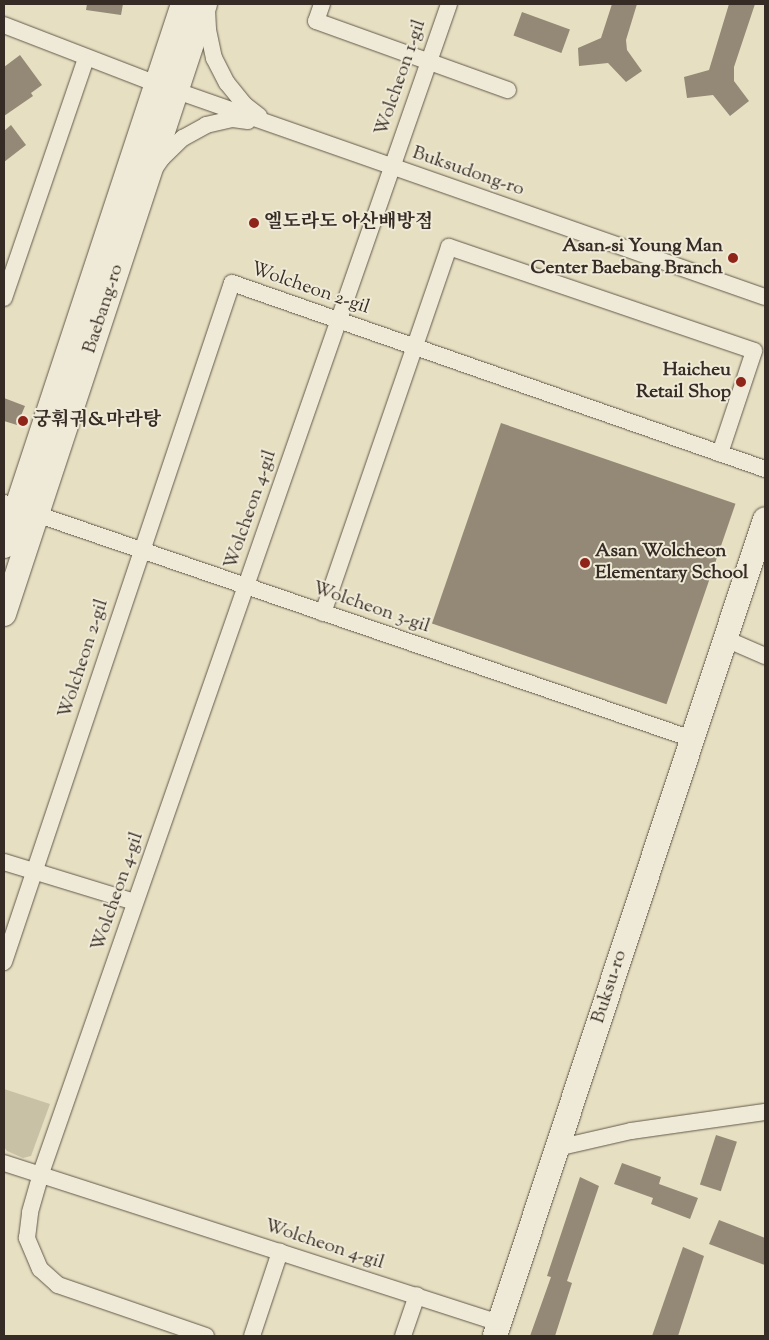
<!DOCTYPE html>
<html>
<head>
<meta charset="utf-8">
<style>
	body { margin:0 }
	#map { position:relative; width:769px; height:1340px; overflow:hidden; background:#e7dfc1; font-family:"Sorts Mill Goudy","Noto Serif KR",serif }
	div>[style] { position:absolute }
	.green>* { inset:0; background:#c9c1a6 }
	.building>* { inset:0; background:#938976; transform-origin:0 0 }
	.roads { filter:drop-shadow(0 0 1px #63594c) drop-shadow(0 0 1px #63594c) }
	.street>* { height:16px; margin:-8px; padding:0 8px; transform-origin:8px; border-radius:8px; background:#efead7 }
	.secondary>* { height:24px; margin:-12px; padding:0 12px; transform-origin:12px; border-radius:12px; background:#efead7 }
	.dots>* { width:14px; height:14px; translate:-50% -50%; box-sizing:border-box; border:2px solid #efead7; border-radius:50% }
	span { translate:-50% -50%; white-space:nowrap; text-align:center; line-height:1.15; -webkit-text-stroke:4px #efead7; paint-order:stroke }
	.street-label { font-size:19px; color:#372c25 }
	.poi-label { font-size:19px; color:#372c25; font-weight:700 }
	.left { translate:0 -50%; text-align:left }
	.right { translate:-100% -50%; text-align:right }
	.frame { position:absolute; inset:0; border:5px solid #372c25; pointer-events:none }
</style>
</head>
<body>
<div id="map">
	<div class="green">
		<div style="clip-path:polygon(4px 1089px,50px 1104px,31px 1156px,23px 1158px,7px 1151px,4px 1147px)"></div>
	</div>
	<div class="building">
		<div style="clip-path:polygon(87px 4px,123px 4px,121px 15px,86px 10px)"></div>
		<div style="clip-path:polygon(612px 4px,637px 4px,626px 40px,627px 50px,642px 71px,626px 82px,608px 63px,579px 66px,578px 48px,601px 38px)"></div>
		<div style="clip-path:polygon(729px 4px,755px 4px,734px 67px,734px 81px,749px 101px,730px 116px,713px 95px,687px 98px,684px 77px,709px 70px)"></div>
		<div style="left:522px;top:12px;width:51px;height:25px;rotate:20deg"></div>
		<div style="clip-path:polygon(20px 55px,42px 85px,31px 93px,33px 96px,4px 116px,4px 67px)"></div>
		<div style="clip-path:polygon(11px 125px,26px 145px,4px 162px,4px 131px)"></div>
		<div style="clip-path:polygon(4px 398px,25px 406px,17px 425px,4px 421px)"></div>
		<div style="left:501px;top:423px;width:248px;height:212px;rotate:19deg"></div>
		<div style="left:716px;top:1135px;width:22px;height:52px;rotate:18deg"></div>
		<div style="clip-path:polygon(622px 1163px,661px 1177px,659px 1184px,698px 1198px,690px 1219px,651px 1204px,653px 1198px,614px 1184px)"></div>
		<div style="clip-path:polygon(580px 1177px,599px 1186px,567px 1281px,572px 1283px,555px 1336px,530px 1336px,551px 1277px,547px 1276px)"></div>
		<div style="clip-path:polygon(719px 1220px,765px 1238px,765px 1265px,709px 1244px)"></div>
		<div style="clip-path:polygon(683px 1247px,704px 1256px,678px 1336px,652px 1336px)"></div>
	</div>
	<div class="roads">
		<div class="street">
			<div style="left:322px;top:4px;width:18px;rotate:109deg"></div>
			<div style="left:316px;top:21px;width:204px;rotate:19.8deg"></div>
			<div style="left:207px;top:10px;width:20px;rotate:87deg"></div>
			<div style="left:208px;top:30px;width:29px;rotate:78deg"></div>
			<div style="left:214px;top:58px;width:28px;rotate:63deg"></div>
			<div style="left:227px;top:83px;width:28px;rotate:51deg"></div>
			<div style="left:245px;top:105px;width:18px;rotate:38deg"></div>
			<div style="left:4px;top:25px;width:164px;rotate:21.1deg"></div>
			<div style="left:157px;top:84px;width:644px;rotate:19.31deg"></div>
			<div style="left:155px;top:168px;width:12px;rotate:-55deg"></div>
			<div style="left:162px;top:158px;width:29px;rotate:-44deg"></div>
			<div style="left:183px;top:138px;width:26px;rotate:-29deg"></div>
			<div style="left:206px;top:125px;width:28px;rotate:-13deg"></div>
			<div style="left:233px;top:119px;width:15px;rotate:8deg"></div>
			<div style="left:4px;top:298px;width:254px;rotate:-71.1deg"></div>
			<div style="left:4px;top:503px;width:727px;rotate:18.93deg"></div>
			<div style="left:323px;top:613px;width:387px;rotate:-71deg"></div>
			<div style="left:449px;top:247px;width:322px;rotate:18.8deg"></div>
			<div style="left:754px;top:351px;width:108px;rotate:108.4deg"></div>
			<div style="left:726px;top:639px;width:43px;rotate:23.6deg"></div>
			<div style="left:4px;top:862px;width:137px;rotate:17deg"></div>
			<div style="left:4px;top:962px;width:716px;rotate:-71.44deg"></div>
			<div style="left:232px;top:283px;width:565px;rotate:19.24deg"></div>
			<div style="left:557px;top:1148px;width:76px;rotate:-12.9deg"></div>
			<div style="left:631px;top:1131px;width:135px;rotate:-8.1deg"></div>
			<div style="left:4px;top:1163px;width:520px;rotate:17.91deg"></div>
			<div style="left:206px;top:1336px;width:157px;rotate:-161deg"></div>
			<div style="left:58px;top:1285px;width:24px;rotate:-138deg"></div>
			<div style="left:40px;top:1269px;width:34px;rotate:-113deg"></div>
			<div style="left:27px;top:1238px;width:26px;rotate:-83deg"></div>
			<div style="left:30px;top:1212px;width:37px;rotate:-74deg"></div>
			<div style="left:40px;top:1176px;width:1241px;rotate:-70.76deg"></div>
			<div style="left:252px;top:1336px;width:89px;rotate:-71.6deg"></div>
			<div style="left:403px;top:1336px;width:43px;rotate:-71.1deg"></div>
		</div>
		<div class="secondary">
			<div style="left:4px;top:546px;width:571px;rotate:-71.72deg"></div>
			<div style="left:4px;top:614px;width:642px;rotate:-71.76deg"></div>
			<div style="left:495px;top:1336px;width:860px;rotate:-71.71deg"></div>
		</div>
	</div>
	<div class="dots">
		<div style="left:254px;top:223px;background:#8f2418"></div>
		<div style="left:733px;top:258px;background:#8f2418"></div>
		<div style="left:741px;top:382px;background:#8f2418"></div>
		<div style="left:23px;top:421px;background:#8f2418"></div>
		<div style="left:585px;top:563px;background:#8f2418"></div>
	</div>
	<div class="street-label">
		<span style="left:401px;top:78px;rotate:-71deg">Wolcheon 1-gil</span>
		<span style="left:468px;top:172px;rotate:19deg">Buksudong-ro</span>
		<span style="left:310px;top:289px;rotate:19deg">Wolcheon 2-gil</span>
		<span style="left:104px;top:309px;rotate:-72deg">Baebang-ro</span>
		<span style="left:251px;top:510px;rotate:-71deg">Wolcheon 4-gil</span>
		<span style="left:371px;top:608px;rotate:19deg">Wolcheon 3-gil</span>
		<span style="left:84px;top:659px;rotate:-72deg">Wolcheon 2-gil</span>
		<span style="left:118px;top:892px;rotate:-71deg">Wolcheon 4-gil</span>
		<span style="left:610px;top:987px;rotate:-72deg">Buksu-ro</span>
		<span style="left:324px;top:1245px;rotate:18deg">Wolcheon 4-gil</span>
	</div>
	<div class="poi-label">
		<span class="left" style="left:264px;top:223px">엘도라도 아산배방점</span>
		<span class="right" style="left:723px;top:258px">Asan-si Young Man<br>Center Baebang Branch</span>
		<span class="right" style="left:731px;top:382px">Haicheu<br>Retail Shop</span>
		<span class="left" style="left:33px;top:421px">궁훠궈&amp;마라탕</span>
		<span class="left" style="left:595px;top:563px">Asan Wolcheon<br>Elementary School</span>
	</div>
	<div class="frame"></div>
</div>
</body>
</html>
